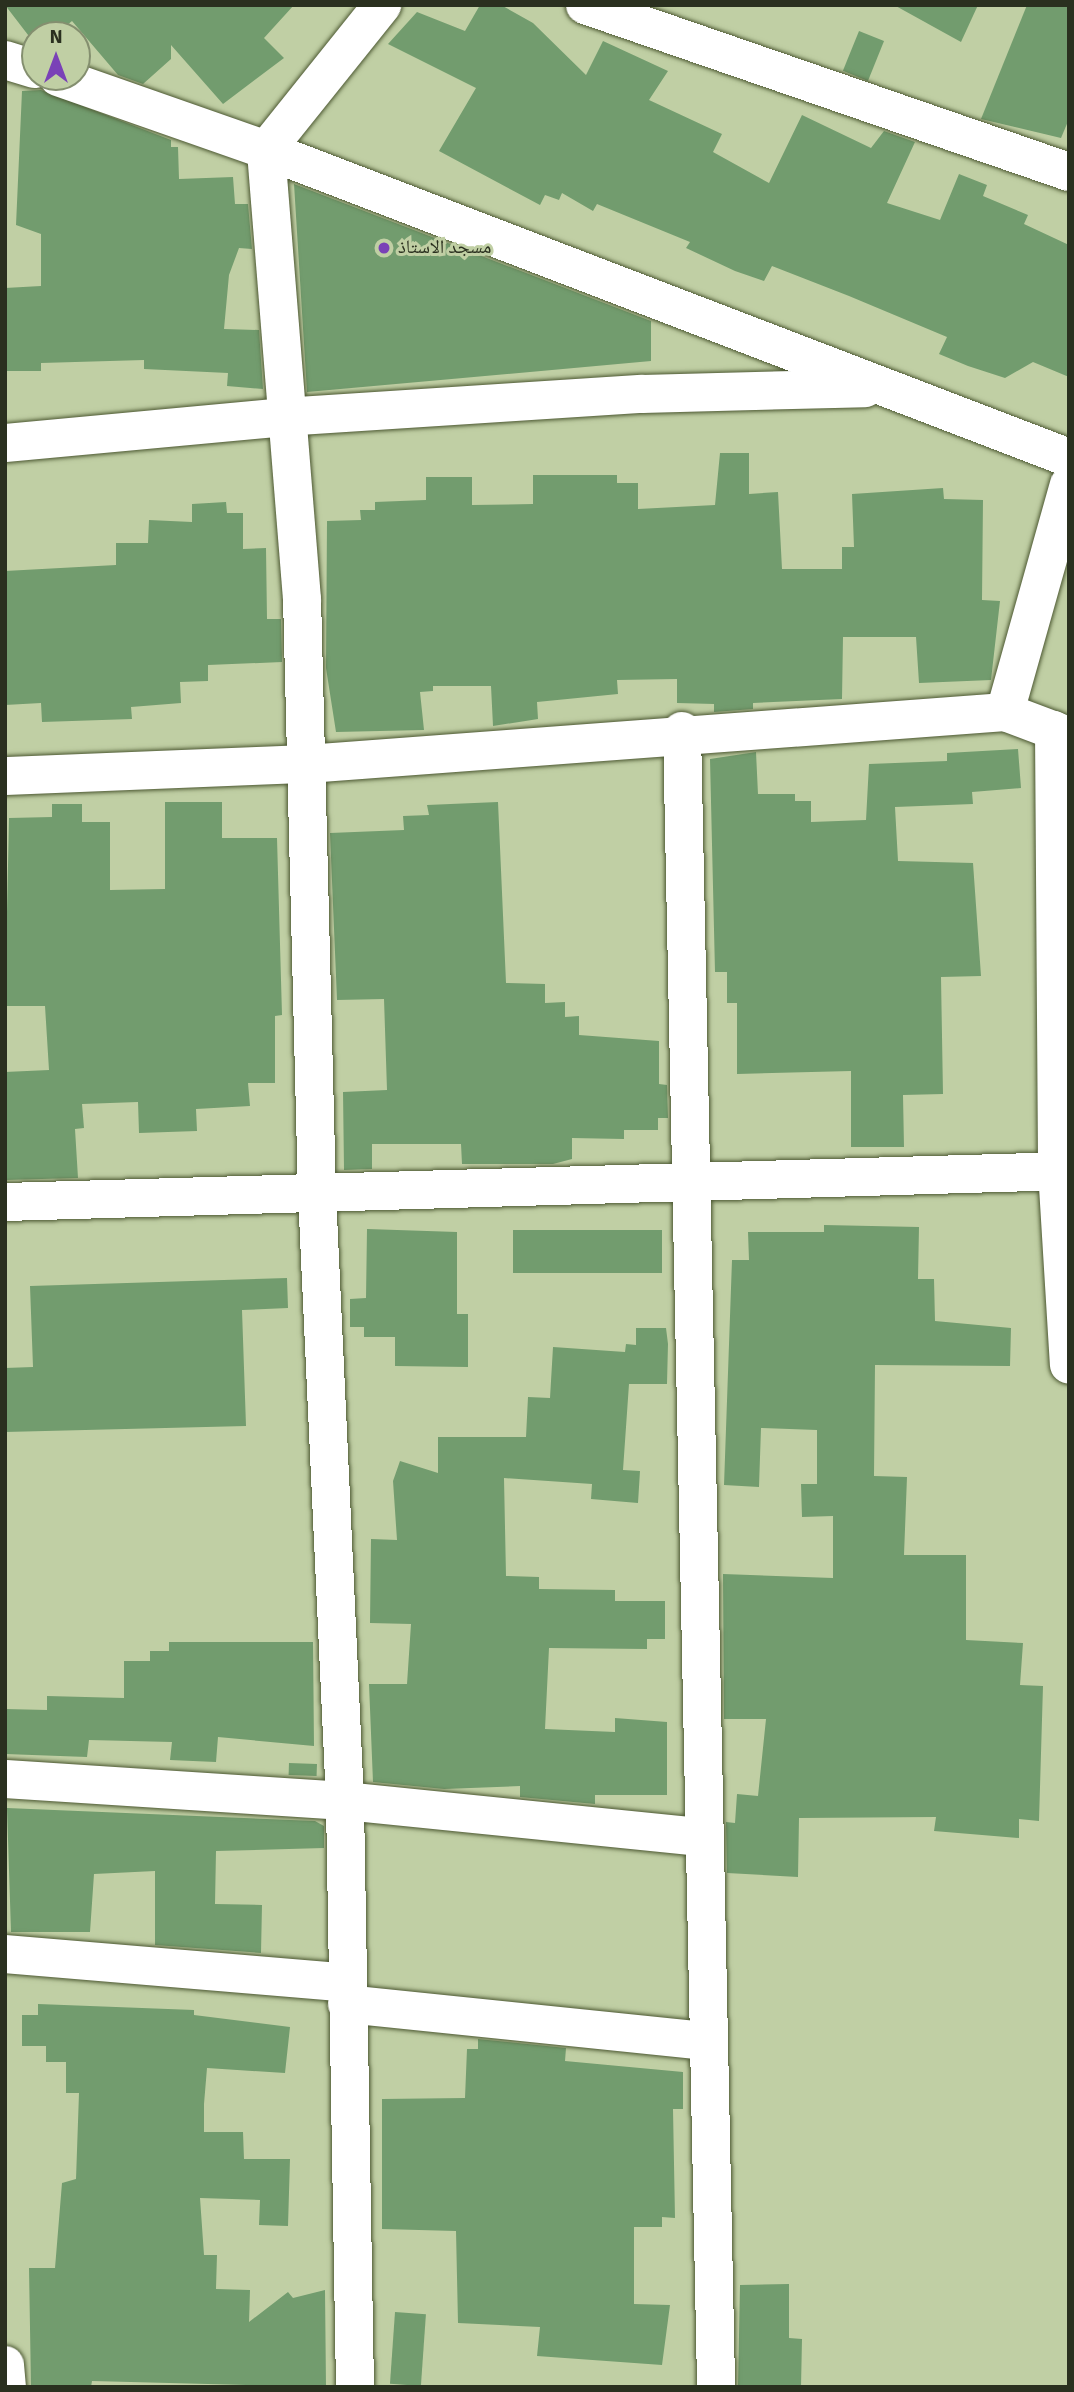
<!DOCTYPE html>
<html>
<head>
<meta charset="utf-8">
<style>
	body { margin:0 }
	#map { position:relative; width:1074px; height:2392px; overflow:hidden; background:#c0cfa4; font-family:Signika,"Noto Naskh Arabic",sans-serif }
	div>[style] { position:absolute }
	.building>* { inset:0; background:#729c6e; transform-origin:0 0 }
	.roads { filter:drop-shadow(0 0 2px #4c5832) drop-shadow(0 0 2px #4c5832) }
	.minor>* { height:38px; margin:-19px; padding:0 19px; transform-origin:19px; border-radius:19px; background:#fff }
	.dots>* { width:19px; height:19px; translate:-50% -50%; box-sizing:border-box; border:4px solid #c0cfa4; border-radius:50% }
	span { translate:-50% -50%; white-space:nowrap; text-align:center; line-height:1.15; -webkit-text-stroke:6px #c0cfa4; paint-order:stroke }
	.poi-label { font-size:19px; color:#2a301f }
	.left { translate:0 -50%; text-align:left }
	.frame { position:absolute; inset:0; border:7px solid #2a301f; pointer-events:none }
	.north { position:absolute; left:21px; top:21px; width:70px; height:70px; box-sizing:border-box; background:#c0cfa4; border:2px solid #848f6f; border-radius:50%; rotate:0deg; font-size:19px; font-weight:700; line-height:28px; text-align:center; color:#2a301f }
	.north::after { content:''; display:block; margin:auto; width:24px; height:32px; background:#7a41b7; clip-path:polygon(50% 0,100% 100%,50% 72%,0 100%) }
</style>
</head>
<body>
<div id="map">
	<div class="building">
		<div style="clip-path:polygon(5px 5px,294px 5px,264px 38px,284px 58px,223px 104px,171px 45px,171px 59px,143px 84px,118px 75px,72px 21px,55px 35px,35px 35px,35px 44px)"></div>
		<div style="clip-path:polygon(480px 5px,501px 5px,533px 23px,586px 75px,603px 41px,668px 71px,649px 100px,722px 134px,713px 152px,769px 183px,802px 115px,871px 148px,884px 131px,915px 142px,887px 203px,940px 220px,959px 174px,987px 185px,983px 196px,1028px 215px,1024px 224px,1069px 245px,1069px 377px,1033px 362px,1005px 378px,968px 366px,939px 354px,947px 337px,849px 296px,772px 266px,764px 281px,735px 271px,686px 248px,690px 242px,597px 204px,593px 211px,562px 193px,559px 200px,545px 195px,540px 205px,439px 151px,476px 88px,388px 44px,417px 12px,465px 31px)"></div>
		<div style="clip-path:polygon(894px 5px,978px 5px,961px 42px)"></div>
		<div style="clip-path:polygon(1027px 5px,1069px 5px,1069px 119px,1061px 138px,981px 119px)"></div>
		<div style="left:859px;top:31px;width:27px;height:43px;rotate:22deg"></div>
		<div style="clip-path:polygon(41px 90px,171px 140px,171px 147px,178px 147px,179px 179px,233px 177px,235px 204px,248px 204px,252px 249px,239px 248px,229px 275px,224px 329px,259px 330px,263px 389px,227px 386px,228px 373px,144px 369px,144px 360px,41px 363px,41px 371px,5px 371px,5px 288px,41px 286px,41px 234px,16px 225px,22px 91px)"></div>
		<div style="clip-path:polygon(294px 184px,651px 321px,651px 361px,307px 392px)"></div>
		<div style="clip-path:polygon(720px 453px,749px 453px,749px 494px,778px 492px,782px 569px,842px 569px,842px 547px,854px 547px,852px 494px,943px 488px,944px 499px,983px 500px,982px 600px,1000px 601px,991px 680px,919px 683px,916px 637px,843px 637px,842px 699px,753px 703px,753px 709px,714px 712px,714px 704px,677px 703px,677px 679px,617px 680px,618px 694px,537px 702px,538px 719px,493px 726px,491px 686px,433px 686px,433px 691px,420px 692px,424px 730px,336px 732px,326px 668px,327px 521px,361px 520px,360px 510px,375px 510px,375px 502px,426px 500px,426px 477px,472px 477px,472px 505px,533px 504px,533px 475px,617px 475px,617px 483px,638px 483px,638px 509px,715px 505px)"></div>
		<div style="clip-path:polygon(226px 502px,227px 513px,243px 513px,243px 549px,266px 548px,267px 619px,281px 619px,282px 662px,208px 665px,208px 681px,180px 682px,181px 703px,131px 707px,132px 719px,42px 722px,41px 703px,5px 705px,5px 571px,116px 565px,116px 543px,148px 543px,149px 520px,192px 522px,192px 504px)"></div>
		<div style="clip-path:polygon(1018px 749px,1021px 788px,972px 792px,973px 804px,895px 807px,898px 861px,973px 863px,981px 976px,941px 977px,943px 1094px,903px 1095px,904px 1147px,851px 1147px,851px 1071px,737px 1074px,737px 1003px,727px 1003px,727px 972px,715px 972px,710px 759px,756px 752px,758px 794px,795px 794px,795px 801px,811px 801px,811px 822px,866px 820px,869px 764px,947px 761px,947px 753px)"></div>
		<div style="clip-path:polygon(165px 802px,222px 802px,222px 838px,277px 838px,282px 1015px,275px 1016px,275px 1083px,248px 1083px,250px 1106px,196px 1109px,197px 1131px,139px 1133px,138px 1102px,82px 1104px,84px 1128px,75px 1129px,78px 1178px,5px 1180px,5px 1072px,49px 1070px,45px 1006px,5px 1006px,9px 818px,52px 817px,52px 804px,82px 804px,82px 822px,110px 822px,110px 890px,165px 889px)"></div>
		<div style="clip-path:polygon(498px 802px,506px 983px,545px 984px,545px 1003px,565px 1002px,565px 1017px,579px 1016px,579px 1035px,659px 1041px,659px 1084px,667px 1085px,668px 1118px,658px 1118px,658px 1130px,624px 1130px,624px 1139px,572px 1138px,572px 1159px,553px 1164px,462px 1164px,461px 1144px,372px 1144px,372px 1169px,344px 1170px,343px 1092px,387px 1090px,384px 999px,337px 1000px,330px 833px,404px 830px,403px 816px,429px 815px,427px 805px)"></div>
		<div style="clip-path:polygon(824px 1225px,919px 1227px,918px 1279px,934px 1279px,935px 1321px,1011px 1328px,1010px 1366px,875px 1365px,874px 1476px,907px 1477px,904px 1555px,966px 1555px,966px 1640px,1023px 1643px,1020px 1685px,1043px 1686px,1039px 1821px,1019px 1819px,1019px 1838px,934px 1831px,936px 1817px,799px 1818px,798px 1877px,727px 1873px,726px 1822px,735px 1823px,737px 1794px,758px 1796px,766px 1719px,724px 1719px,723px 1574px,833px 1578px,833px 1516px,802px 1517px,801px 1484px,817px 1484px,817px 1430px,761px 1428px,759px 1487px,724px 1485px,732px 1260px,749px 1260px,748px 1232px,824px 1232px)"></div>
		<div style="clip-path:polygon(367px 1229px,457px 1232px,457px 1314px,468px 1314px,468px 1367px,395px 1366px,395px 1337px,364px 1337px,364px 1327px,350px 1327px,350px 1299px,366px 1298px)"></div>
		<div style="left:513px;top:1230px;width:149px;height:43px"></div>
		<div style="clip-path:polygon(287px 1278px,288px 1308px,242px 1310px,246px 1426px,5px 1432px,5px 1368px,33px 1367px,30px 1286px)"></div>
		<div style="clip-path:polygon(636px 1328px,666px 1328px,668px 1344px,667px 1384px,629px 1384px,623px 1470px,640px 1471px,638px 1503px,591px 1499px,592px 1484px,504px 1478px,506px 1576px,539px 1577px,539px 1589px,615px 1590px,615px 1601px,665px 1601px,665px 1639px,647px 1639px,647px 1649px,549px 1648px,545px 1729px,615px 1732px,615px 1718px,667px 1722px,667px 1795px,595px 1795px,595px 1804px,520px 1797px,520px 1786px,444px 1789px,373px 1782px,369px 1684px,407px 1684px,411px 1624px,370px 1623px,371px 1539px,397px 1540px,393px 1481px,400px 1461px,438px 1473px,438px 1437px,526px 1437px,528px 1397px,550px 1398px,553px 1347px,625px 1352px,626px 1344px,636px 1345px)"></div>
		<div style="clip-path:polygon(169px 1642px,313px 1642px,314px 1746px,218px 1737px,216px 1762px,170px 1760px,172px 1742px,89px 1740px,87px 1757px,5px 1754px,5px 1709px,47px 1710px,47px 1696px,124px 1698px,124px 1661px,150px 1661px,150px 1651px,169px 1651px)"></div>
		<div style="left:289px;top:1763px;width:28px;height:12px;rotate:2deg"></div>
		<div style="clip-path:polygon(7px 1808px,315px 1821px,324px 1826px,324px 1848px,216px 1851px,215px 1904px,262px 1905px,261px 1953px,155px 1945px,155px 1871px,94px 1874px,90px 1932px,11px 1932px)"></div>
		<div style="clip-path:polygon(38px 2004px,194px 2010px,194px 2015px,290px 2027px,285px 2073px,207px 2068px,204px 2104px,204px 2132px,243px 2132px,244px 2159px,290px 2159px,288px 2226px,259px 2225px,260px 2200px,200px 2198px,204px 2255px,217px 2255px,216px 2289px,250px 2290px,249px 2322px,288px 2292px,293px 2298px,325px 2290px,326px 2387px,92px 2381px,91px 2387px,31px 2387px,29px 2268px,55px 2268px,62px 2183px,76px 2179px,79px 2093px,66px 2093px,66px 2062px,46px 2062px,46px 2046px,22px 2046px,22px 2015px,38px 2015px)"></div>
		<div style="clip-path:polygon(478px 2039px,566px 2048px,565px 2061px,683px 2072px,683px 2109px,673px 2109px,675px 2218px,662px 2217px,662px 2227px,634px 2227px,634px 2304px,670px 2305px,662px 2365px,537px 2356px,540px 2327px,458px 2323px,456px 2231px,382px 2229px,382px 2099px,465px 2098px,467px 2049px,478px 2049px)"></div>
		<div style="clip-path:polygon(789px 2284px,789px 2338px,802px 2339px,801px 2387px,738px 2387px,740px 2285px)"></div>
		<div style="left:395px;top:2312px;width:31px;height:72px;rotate:4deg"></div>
	</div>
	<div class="roads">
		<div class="minor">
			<div style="left:585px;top:5px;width:512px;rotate:19.04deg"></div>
			<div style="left:5px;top:60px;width:31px;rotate:17deg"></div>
			<div style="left:58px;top:77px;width:220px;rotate:19.3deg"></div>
			<div style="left:266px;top:150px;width:860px;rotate:20.98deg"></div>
			<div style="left:5px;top:443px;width:279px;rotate:-5.3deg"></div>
			<div style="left:283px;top:417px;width:360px;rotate:-3.7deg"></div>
			<div style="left:642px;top:394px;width:223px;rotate:-1.5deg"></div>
			<div style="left:1005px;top:712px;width:236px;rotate:-74.3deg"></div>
			<div style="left:1054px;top:730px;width:440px;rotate:89.6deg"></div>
			<div style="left:1057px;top:1170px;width:195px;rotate:86.5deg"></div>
			<div style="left:682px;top:731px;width:1656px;rotate:88.82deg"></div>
			<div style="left:5px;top:776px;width:302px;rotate:-2.3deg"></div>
			<div style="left:307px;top:764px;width:700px;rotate:-4.26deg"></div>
			<div style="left:1005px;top:712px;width:68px;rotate:20.6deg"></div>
			<div style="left:5px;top:1202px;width:1064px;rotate:-1.67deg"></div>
			<div style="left:5px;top:1779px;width:341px;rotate:3.7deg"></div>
			<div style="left:345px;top:1801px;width:359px;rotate:5.8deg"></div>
			<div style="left:5px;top:1954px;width:343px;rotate:4.8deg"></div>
			<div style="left:347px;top:2004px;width:362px;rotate:5.9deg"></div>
			<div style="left:5px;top:2365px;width:22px;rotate:85deg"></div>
			<div style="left:355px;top:2387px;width:586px;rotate:-90.98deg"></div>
			<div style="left:345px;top:1801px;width:608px;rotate:-92.64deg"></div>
			<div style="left:317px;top:1194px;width:595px;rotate:-91.44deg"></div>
			<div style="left:302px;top:599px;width:450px;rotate:-94.6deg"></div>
			<div style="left:266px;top:150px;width:186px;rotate:-51.3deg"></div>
		</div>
	</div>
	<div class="dots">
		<div style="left:384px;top:248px;background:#7a41b7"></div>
	</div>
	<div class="poi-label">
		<span class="left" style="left:398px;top:248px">مسجد الاستاذ</span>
	</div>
	<div class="frame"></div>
	<div class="north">N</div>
</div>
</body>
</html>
